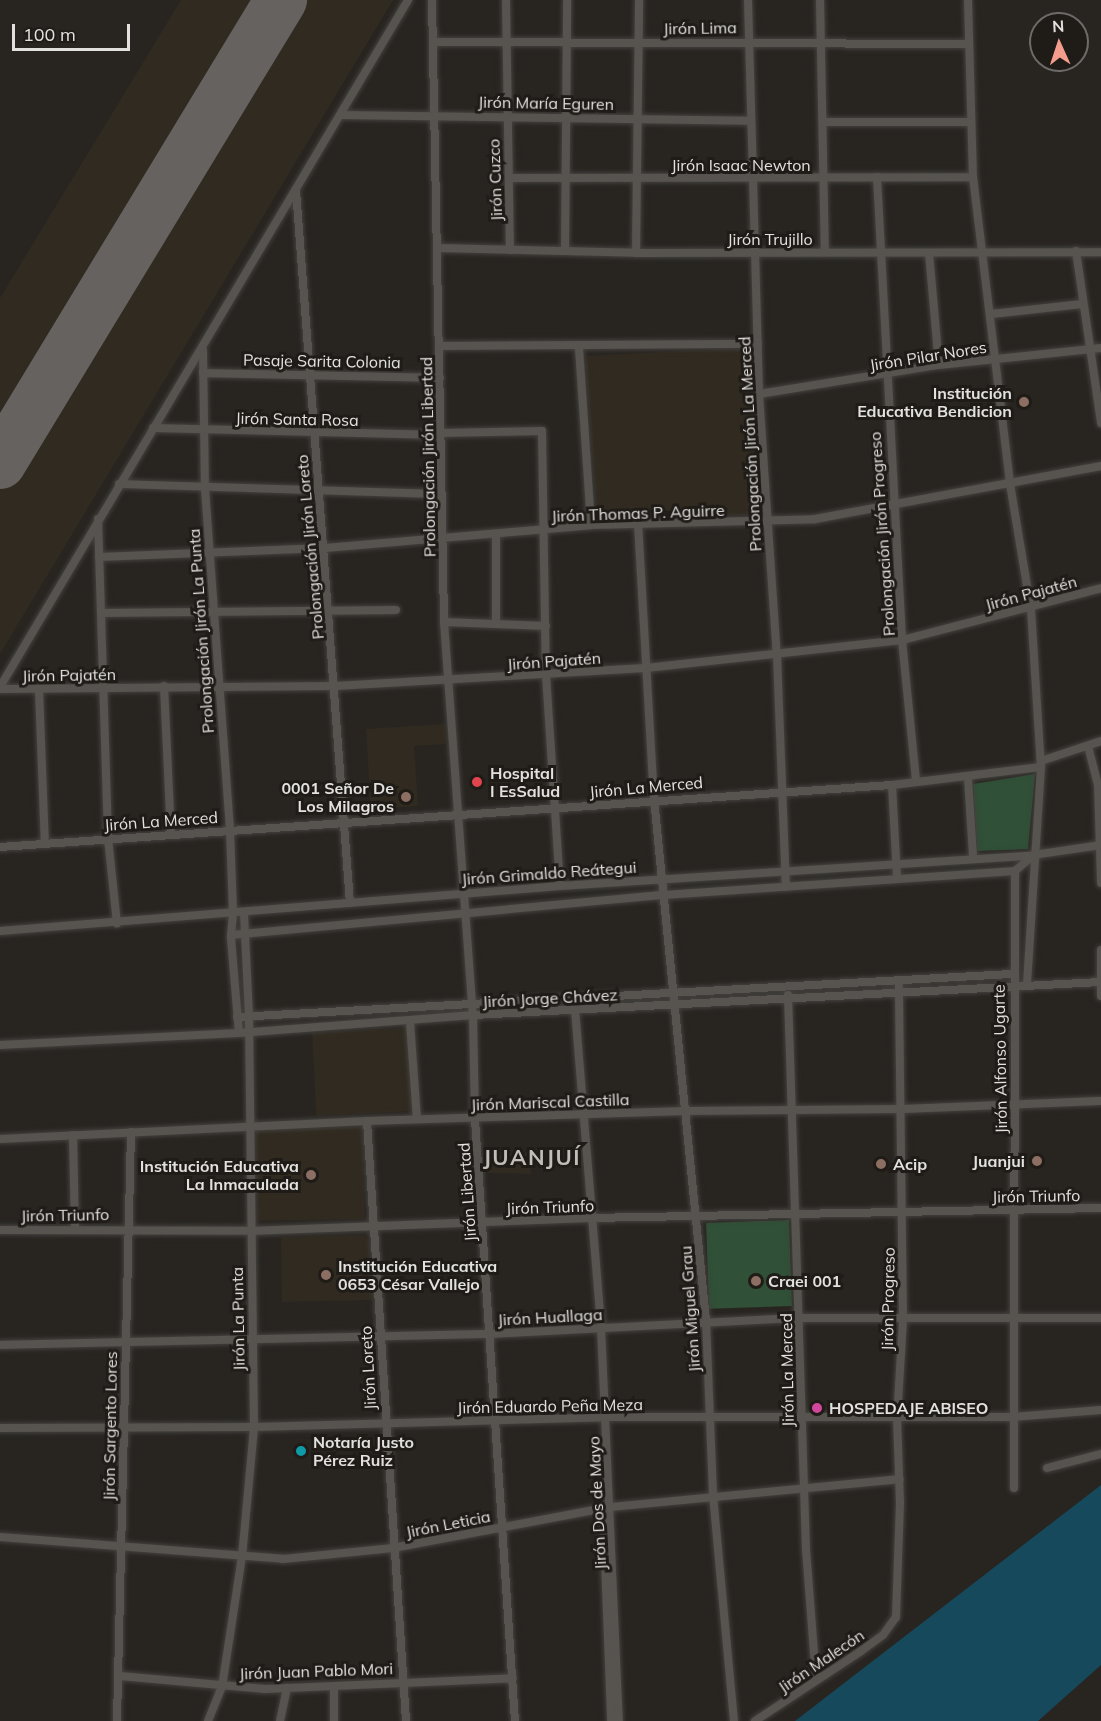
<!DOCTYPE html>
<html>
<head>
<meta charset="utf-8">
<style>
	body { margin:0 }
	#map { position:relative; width:1101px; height:1721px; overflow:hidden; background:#282521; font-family:Mulish,sans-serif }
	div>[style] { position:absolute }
	.built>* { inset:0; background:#302a20; transform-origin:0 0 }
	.green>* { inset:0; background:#305037; transform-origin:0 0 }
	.water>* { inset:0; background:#16495c }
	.runway>* { height:52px; margin:-26px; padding:0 26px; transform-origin:26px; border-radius:26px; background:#65625f }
	.roads { filter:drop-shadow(0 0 2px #43413e) drop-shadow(0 0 2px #43413e) }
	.minor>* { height:8px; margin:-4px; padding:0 4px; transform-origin:4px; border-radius:4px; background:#57544f }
	.dots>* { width:16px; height:16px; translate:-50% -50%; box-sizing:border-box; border:3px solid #1f1c18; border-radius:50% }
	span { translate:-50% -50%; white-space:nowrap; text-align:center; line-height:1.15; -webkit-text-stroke:6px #1f1c18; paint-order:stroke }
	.street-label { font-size:16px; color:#e3e1df }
	.poi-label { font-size:16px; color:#e3e1df; font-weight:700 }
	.right { translate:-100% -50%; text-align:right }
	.left { translate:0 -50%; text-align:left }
	.district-label { font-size:22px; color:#c1bdb8; font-weight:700; letter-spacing:1.5px }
	.north { position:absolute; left:1029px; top:12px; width:60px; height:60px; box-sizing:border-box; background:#1f1c18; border:2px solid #6d6b68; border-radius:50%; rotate:357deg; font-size:16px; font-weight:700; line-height:24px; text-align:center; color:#e3e1df }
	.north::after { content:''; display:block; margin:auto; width:21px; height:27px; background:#f49d8d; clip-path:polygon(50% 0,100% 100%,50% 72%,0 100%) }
	.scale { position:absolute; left:12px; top:24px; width:118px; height:27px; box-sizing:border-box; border:3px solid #e3e1df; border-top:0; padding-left:8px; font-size:18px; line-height:21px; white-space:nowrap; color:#e3e1df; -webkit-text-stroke:4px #1f1c18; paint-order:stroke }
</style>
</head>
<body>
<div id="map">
	<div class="built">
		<div style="clip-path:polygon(181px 0,393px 0,0 654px,0 298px)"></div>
		<div style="clip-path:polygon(747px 348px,751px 352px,758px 510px,753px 515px,597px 516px,585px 356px)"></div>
		<div style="clip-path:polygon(445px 724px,446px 744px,414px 746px,418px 806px,371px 809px,366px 729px)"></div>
		<div style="left:408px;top:1028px;width:83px;height:96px;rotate:87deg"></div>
		<div style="left:363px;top:1127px;width:92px;height:107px;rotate:89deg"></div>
		<div style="clip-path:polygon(530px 1153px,531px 1174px,487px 1173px,485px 1155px)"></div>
		<div style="clip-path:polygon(365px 1235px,369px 1241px,372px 1300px,282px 1302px,281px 1237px)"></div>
	</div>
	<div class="green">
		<div style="clip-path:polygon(1035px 774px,1028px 849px,977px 851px,973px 784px)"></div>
		<div style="left:789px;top:1220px;width:86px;height:83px;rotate:88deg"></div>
	</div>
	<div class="water">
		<div style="clip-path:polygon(1101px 1485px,1101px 1665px,1038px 1721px,795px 1721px)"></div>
	</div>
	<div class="runway">
		<div style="left:0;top:463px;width:542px;rotate:-58.75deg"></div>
	</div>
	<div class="roads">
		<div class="minor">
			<div style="left:432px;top:0;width:622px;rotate:88.89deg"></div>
			<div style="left:444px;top:622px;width:394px;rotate:85.8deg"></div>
			<div style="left:473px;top:1015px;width:104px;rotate:88.9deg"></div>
			<div style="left:475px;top:1119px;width:603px;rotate:86.2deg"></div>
			<div style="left:506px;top:0;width:250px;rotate:89.1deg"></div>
			<div style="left:748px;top:0;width:394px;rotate:88.4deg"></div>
			<div style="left:759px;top:394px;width:262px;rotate:86.1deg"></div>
			<div style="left:777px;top:655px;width:232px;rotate:87.8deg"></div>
			<div style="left:820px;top:0;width:252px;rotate:88.9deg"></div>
			<div style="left:968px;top:0;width:177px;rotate:88.4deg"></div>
			<div style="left:973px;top:177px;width:309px;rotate:83.1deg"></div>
			<div style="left:1010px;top:484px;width:127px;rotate:80.5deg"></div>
			<div style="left:1031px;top:609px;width:158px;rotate:86.4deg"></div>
			<div style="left:1041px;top:767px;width:217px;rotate:93.7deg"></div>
			<div style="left:433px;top:42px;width:534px;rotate:0.21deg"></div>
			<div style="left:341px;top:115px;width:409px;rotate:0.8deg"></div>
			<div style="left:823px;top:122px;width:146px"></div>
			<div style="left:877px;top:177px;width:464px;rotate:86.9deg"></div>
			<div style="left:902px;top:640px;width:141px;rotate:84.3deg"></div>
			<div style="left:510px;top:178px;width:463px;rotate:-0.1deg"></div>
			<div style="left:296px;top:190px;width:715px;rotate:85.67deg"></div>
			<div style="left:438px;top:248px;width:198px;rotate:1.4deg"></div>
			<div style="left:636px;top:253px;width:465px;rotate:-0.1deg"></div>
			<div style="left:565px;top:251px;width:251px;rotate:-89.5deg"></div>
			<div style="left:1076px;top:251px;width:174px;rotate:81.7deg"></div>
			<div style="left:636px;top:253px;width:253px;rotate:-89.3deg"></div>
			<div style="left:929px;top:253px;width:112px;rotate:84.9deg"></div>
			<div style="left:991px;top:314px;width:92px;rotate:-6.3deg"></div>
			<div style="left:440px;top:346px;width:318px;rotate:-0.4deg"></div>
			<div style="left:579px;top:348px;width:177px;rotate:86.1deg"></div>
			<div style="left:203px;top:350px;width:139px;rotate:89.2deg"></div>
			<div style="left:205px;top:489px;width:342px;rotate:85.8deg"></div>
			<div style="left:230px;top:830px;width:83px;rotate:87.9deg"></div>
			<div style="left:233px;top:913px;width:25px;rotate:95deg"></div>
			<div style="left:231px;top:938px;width:95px;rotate:85.2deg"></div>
			<div style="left:203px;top:373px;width:237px;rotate:1.2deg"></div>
			<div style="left:759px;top:394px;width:182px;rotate:-9.2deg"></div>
			<div style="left:939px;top:365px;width:163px;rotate:-6deg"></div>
			<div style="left:153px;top:428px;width:288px;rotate:1.4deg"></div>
			<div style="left:441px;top:433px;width:101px;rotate:-1.1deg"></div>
			<div style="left:542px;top:431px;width:244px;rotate:89.1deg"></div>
			<div style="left:546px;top:675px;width:211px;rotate:86.2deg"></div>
			<div style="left:119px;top:484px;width:323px;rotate:1.8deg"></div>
			<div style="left:98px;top:519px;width:319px;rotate:88.2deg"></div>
			<div style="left:108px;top:838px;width:86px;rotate:84deg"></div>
			<div style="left:638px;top:523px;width:276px;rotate:86.7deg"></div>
			<div style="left:654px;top:799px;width:524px;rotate:84.3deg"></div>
			<div style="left:706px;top:1320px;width:175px;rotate:87.7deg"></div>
			<div style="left:713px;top:1495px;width:227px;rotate:84.7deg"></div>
			<div style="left:496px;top:535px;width:87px;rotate:90deg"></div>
			<div style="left:99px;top:557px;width:226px;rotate:-2.3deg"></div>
			<div style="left:325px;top:548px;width:267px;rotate:-4.9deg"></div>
			<div style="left:591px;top:525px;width:224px;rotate:-1.5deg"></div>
			<div style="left:815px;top:519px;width:291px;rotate:-10.5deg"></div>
			<div style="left:101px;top:613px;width:295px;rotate:-0.6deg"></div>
			<div style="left:444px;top:622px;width:102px;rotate:2.2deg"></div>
			<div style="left:164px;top:686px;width:149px;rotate:87.3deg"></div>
			<div style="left:0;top:687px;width:799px;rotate:-59.29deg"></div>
			<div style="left:0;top:689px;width:335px;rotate:-0.5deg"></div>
			<div style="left:335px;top:686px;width:311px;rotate:-3.3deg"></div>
			<div style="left:645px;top:668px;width:259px;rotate:-6.2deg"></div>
			<div style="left:902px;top:640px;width:206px;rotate:-14.6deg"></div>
			<div style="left:39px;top:690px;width:153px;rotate:87.8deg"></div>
			<div style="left:1088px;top:746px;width:40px;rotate:75.6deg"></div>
			<div style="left:1098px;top:785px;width:98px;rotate:88.2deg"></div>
			<div style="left:1041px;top:761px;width:63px;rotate:-18.4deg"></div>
			<div style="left:968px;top:778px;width:78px;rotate:86.3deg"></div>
			<div style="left:892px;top:785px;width:93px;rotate:86.9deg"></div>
			<div style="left:0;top:847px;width:894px;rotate:-3.98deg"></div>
			<div style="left:892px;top:785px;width:150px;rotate:-6.9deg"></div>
			<div style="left:0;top:931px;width:562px;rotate:-4.59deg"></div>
			<div style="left:560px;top:886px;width:474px;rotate:-3.7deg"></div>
			<div style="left:1033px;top:855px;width:69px;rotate:-8.4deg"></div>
			<div style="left:231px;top:935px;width:435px;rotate:-5.3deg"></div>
			<div style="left:664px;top:895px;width:352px;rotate:-3.9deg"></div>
			<div style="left:1015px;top:871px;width:23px;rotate:-41deg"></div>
			<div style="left:1101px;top:950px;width:46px;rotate:90deg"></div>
			<div style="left:788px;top:995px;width:554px;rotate:88.14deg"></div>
			<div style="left:806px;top:1549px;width:131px;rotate:85.6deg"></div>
			<div style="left:574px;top:997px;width:332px;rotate:85.3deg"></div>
			<div style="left:601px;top:1328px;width:393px;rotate:87.4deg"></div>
			<div style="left:237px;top:1017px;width:776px;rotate:-3.18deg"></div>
			<div style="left:410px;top:1022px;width:97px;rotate:85.9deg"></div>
			<div style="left:0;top:1045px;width:239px;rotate:-2.9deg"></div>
			<div style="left:239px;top:1033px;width:235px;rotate:-4.4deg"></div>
			<div style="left:473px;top:1015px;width:629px;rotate:-3.01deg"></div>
			<div style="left:367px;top:1121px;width:601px;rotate:86.28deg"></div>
			<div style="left:73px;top:1135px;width:94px;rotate:88.8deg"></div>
			<div style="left:0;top:1139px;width:367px;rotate:-2.8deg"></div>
			<div style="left:367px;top:1121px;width:319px;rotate:-1.8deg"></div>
			<div style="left:686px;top:1111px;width:215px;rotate:-0.5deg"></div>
			<div style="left:901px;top:1109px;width:200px;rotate:-2.3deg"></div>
			<div style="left:0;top:1230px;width:250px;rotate:0.2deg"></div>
			<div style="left:250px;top:1231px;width:340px;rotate:-2.2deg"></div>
			<div style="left:590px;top:1218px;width:511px;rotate:-1.12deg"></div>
			<div style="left:0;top:1345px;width:490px;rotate:-1.3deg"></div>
			<div style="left:490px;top:1334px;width:310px;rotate:-3deg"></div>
			<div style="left:800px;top:1318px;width:301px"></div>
			<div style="left:0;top:1428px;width:254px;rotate:-0.2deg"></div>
			<div style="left:254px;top:1427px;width:352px;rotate:-1.6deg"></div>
			<div style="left:606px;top:1417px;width:407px"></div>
			<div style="left:1013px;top:1417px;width:88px;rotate:-4.5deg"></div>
			<div style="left:1047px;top:1468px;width:56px;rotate:-14.5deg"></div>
			<div style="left:1014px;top:1488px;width:617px;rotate:-89.91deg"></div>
			<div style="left:603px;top:1508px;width:213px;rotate:87.8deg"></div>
			<div style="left:0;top:1537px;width:284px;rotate:4.4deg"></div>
			<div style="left:283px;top:1559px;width:111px;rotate:-5.7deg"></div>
			<div style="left:393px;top:1548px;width:222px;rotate:-10.7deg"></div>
			<div style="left:611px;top:1507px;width:290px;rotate:-5.5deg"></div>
			<div style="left:120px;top:1676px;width:146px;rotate:5.1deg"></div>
			<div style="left:265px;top:1689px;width:248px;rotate:-2.5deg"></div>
			<div style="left:334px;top:1686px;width:35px;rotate:90deg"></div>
			<div style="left:117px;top:1721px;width:589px;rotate:-88.64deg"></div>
			<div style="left:208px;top:1721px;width:37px;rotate:-68deg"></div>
			<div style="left:222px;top:1687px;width:132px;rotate:-81.3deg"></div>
			<div style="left:242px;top:1557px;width:131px;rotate:-84.7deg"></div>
			<div style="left:254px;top:1427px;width:411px;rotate:-90.7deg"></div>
			<div style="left:249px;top:1016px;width:104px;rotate:-92.8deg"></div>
			<div style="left:280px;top:1721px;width:34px;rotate:-78deg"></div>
			<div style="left:755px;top:1721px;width:127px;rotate:-33.4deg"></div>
			<div style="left:861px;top:1651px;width:27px;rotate:-36deg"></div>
			<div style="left:883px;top:1635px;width:22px;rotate:-54deg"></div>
			<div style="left:896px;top:1617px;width:114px;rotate:-88deg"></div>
			<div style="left:900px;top:1503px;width:85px;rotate:-92deg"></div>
			<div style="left:897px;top:1418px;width:98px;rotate:-86.5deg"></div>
			<div style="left:903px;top:1320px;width:339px;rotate:-90.7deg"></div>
		</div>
	</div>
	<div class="dots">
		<div style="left:1024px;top:402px;background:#8d6e63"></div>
		<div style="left:477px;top:782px;background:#e0444e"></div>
		<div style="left:406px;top:797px;background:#8d6e63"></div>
		<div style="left:1037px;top:1161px;background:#8d6e63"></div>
		<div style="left:881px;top:1164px;background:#8d6e63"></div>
		<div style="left:311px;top:1175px;background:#8d6e63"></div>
		<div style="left:326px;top:1275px;background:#8d6e63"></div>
		<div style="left:756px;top:1281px;background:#8d6e63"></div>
		<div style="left:817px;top:1408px;background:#d1479c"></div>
		<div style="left:301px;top:1451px;background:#0f9aa8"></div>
	</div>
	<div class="street-label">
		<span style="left:700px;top:28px;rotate:-1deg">Jirón Lima</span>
		<span style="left:546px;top:103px;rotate:1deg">Jirón María Eguren</span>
		<span style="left:741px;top:165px">Jirón Isaac Newton</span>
		<span style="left:495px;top:180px;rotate:-92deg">Jirón Cuzco</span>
		<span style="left:770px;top:239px">Jirón Trujillo</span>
		<span style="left:928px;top:356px;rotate:-9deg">Jirón Pilar Nores</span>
		<span style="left:322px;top:361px;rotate:1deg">Pasaje Sarita Colonia</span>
		<span style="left:297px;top:419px;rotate:1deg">Jirón Santa Rosa</span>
		<span style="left:750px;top:444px;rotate:-93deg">Prolongación Jirón La Merced</span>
		<span style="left:428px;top:457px;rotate:-91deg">Prolongación Jirón Libertad</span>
		<span style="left:638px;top:513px;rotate:-2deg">Jirón Thomas P. Aguirre</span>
		<span style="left:882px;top:534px;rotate:-94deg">Prolongación Jirón Progreso</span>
		<span style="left:310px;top:547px;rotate:-95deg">Prolongación Jirón Loreto</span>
		<span style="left:1031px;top:593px;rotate:-15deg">Jirón Pajatén</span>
		<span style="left:201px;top:631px;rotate:-94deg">Prolongación Jirón La Punta</span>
		<span style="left:554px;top:661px;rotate:-4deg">Jirón Pajatén</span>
		<span style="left:69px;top:675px;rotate:-1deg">Jirón Pajatén</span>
		<span style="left:646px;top:787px;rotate:-5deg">Jirón La Merced</span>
		<span style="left:161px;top:821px;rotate:-4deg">Jirón La Merced</span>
		<span style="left:549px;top:873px;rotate:-4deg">Jirón Grimaldo Reátegui</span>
		<span style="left:550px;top:998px;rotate:-3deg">Jirón Jorge Chávez</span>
		<span style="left:1000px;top:1059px;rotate:-91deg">Jirón Alfonso Ugarte</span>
		<span style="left:550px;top:1102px;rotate:-2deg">Jirón Mariscal Castilla</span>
		<span style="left:467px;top:1192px;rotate:-94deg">Jirón Libertad</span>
		<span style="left:1036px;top:1196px;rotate:-1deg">Jirón Triunfo</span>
		<span style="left:550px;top:1207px;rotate:-2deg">Jirón Triunfo</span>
		<span style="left:65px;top:1215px;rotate:-1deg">Jirón Triunfo</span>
		<span style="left:888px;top:1299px;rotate:-89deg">Jirón Progreso</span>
		<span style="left:690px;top:1309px;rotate:-94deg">Jirón Miguel Grau</span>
		<span style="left:550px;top:1317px;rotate:-3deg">Jirón Huallaga</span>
		<span style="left:238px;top:1319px;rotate:-91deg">Jirón La Punta</span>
		<span style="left:368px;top:1368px;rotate:-93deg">Jirón Loreto</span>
		<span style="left:787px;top:1370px;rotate:-91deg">Jirón La Merced</span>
		<span style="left:550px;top:1406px;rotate:-1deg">Jirón Eduardo Peña Meza</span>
		<span style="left:110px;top:1426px;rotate:-89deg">Jirón Sargento Lores</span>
		<span style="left:597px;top:1503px;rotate:-93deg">Jirón Dos de Mayo</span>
		<span style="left:448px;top:1524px;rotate:-11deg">Jirón Leticia</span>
		<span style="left:821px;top:1661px;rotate:-34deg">Jirón Malecón</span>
		<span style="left:316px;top:1671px;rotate:-2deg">Jirón Juan Pablo Mori</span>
	</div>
	<div class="poi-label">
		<span class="right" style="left:1012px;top:402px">Institución<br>Educativa Bendicion</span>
		<span class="left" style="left:490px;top:782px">Hospital<br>I EsSalud</span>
		<span class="right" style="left:394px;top:797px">0001 Señor De<br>Los Milagros</span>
		<span class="right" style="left:1025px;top:1161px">Juanjui</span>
		<span class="left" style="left:893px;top:1164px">Acip</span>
		<span class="right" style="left:299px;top:1175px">Institución Educativa<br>La Inmaculada</span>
		<span class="left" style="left:338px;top:1275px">Institución Educativa<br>0653 César Vallejo</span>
		<span class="left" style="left:768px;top:1281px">Craei 001</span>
		<span class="left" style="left:829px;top:1408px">HOSPEDAJE ABISEO</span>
		<span class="left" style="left:313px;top:1451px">Notaría Justo<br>Pérez Ruiz</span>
	</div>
	<div class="district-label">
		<span style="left:532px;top:1158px">JUANJUÍ</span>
	</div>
	<div class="north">N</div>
	<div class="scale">100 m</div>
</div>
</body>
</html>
